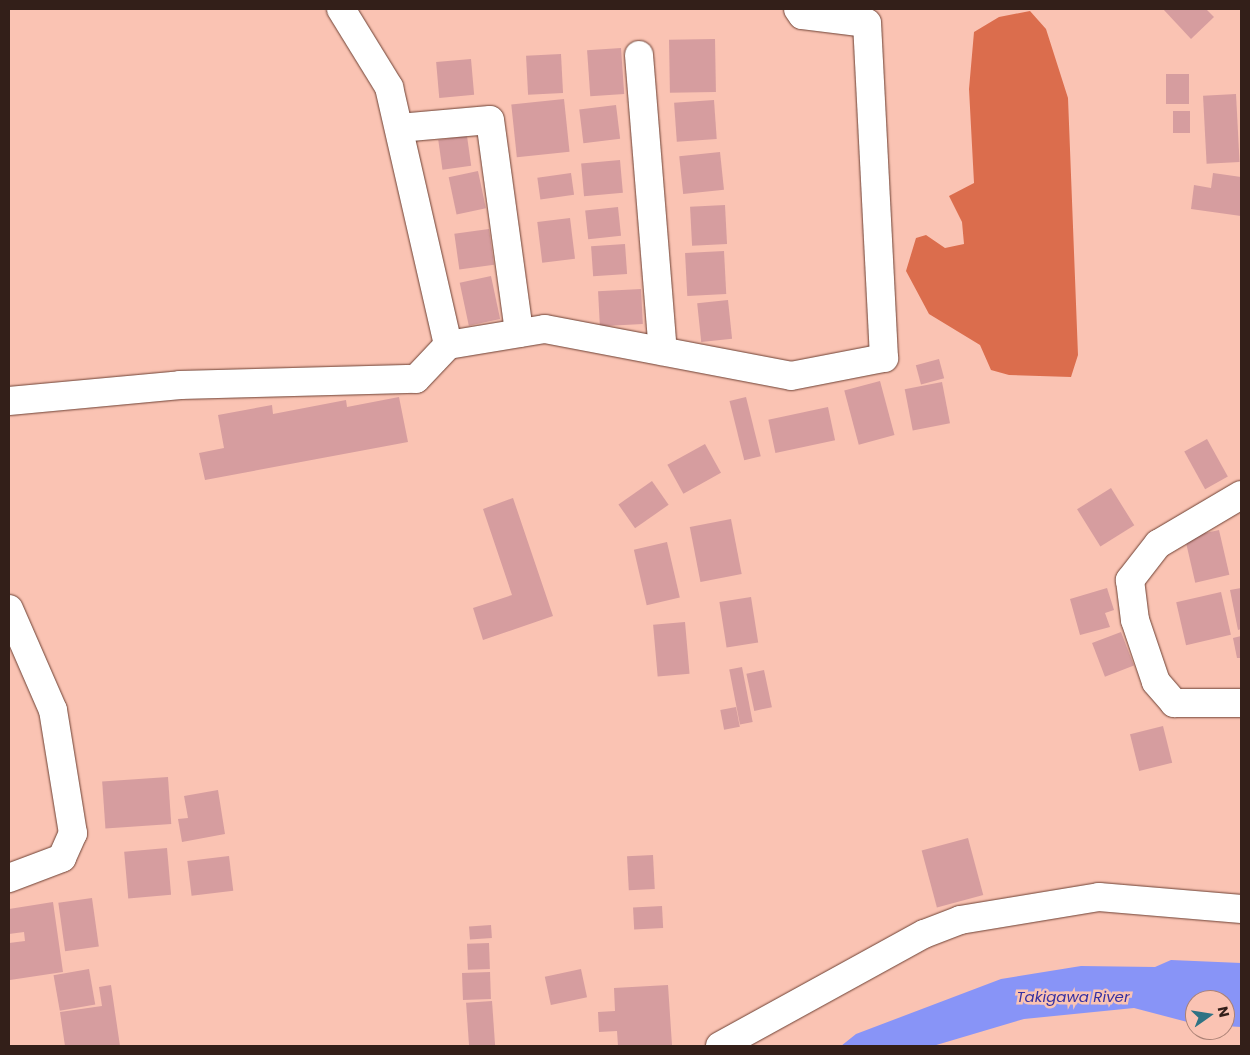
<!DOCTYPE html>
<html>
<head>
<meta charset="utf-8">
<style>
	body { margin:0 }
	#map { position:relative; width:1250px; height:1055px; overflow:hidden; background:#fac3b3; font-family:Poppins,sans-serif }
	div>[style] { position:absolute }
	.forest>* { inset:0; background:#db6d4d }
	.water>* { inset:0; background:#8894f7 }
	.building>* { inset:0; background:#d69d9f; transform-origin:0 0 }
	.roads { filter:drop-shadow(0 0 1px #6d4033) drop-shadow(0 0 1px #6d4033) }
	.street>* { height:28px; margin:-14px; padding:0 14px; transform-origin:14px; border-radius:14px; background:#fff }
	span { translate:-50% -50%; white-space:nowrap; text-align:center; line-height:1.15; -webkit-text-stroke:5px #fac3b3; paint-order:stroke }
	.water-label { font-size:15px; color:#3630a1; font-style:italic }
	.frame { position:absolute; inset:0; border:10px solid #331f19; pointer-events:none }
	.north { position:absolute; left:1185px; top:990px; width:50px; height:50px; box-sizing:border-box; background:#fac3b3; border:1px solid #aa8175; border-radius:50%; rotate:77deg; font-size:14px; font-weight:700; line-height:20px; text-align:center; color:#331f19 }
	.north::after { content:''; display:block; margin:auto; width:18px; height:22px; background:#2f7384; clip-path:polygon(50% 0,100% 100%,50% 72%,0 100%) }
</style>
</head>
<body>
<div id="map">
	<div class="forest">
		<div style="clip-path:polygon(1030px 11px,1046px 29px,1068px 98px,1078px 355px,1071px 377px,1009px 375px,991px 370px,980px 345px,929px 314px,906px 271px,916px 238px,926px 235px,945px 248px,964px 244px,962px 222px,949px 196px,974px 183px,969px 89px,974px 32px,999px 17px)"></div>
	</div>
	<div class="water">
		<div style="clip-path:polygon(1171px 960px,1241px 963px,1241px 1027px,1225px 1026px,1225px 1000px,1195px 1000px,1195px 1024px,1134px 1008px,1024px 1019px,933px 1046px,841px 1046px,856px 1034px,1001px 979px,1081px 966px,1155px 967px)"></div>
	</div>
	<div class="building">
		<div style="clip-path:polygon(1163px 9px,1206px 9px,1214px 17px,1191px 39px)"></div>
		<div style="left:715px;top:39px;width:53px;height:46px;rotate:89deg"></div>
		<div style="left:621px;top:48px;width:46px;height:34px;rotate:86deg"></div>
		<div style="left:561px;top:54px;width:39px;height:35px;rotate:87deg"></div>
		<div style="left:471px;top:59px;width:36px;height:35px;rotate:85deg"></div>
		<div style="left:1166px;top:74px;width:23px;height:30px"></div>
		<div style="left:1236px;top:94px;width:68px;height:33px;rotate:87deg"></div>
		<div style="left:564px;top:99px;width:53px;height:53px;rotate:84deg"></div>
		<div style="left:714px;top:100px;width:39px;height:40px;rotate:86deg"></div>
		<div style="left:616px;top:105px;width:34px;height:37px;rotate:83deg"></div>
		<div style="left:1173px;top:111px;width:17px;height:22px"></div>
		<div style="left:467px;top:136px;width:30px;height:29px;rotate:82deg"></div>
		<div style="left:720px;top:152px;width:38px;height:41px;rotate:84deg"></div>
		<div style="left:620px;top:160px;width:33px;height:39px;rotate:85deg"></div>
		<div style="left:478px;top:171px;width:38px;height:30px;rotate:78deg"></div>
		<div style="left:571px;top:173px;width:22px;height:34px;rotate:82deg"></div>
		<div style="clip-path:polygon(1213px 173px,1241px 177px,1241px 216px,1191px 209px,1194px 185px,1211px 188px)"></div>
		<div style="left:725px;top:205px;width:39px;height:35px;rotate:87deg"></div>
		<div style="left:618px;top:207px;width:29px;height:33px;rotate:84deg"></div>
		<div style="left:570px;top:218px;width:41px;height:33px;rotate:83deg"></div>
		<div style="left:489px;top:229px;width:36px;height:35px;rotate:82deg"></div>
		<div style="left:625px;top:244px;width:30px;height:34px;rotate:86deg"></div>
		<div style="left:724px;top:251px;width:43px;height:39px;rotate:87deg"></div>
		<div style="left:491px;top:276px;width:44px;height:32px;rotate:78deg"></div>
		<div style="left:641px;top:289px;width:35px;height:43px;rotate:87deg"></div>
		<div style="left:728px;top:300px;width:39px;height:31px;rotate:84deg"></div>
		<div style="left:939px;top:359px;width:20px;height:24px;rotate:75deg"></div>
		<div style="left:880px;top:381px;width:56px;height:37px;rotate:75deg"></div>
		<div style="left:942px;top:382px;width:42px;height:38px;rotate:79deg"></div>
		<div style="clip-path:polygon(399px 397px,408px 442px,205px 480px,199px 453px,224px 448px,218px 415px,272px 405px,273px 414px,346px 400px,347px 407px)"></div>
		<div style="left:746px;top:397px;width:61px;height:17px;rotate:76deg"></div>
		<div style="left:828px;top:407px;width:34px;height:61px;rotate:78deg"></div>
		<div style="left:1207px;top:439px;width:43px;height:26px;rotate:61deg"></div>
		<div style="left:705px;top:444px;width:33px;height:43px;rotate:61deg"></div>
		<div style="left:652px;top:481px;width:29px;height:41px;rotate:55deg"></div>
		<div style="left:1111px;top:488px;width:44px;height:40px;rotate:58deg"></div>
		<div style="clip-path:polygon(513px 498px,553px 616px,483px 640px,473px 608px,512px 595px,483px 509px)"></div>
		<div style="left:731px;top:519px;width:56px;height:42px;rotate:79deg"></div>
		<div style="left:1219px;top:530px;width:46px;height:35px;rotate:77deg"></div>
		<div style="left:667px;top:542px;width:57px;height:34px;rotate:77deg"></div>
		<div style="clip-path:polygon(1107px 588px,1114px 610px,1105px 613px,1110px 627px,1080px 635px,1070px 599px)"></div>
		<div style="clip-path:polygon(1241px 588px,1241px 629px,1238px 630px,1230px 590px)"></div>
		<div style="left:1221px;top:592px;width:44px;height:46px;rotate:77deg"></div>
		<div style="left:751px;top:597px;width:46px;height:32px;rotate:81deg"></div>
		<div style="left:685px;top:622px;width:52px;height:32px;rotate:85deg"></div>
		<div style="left:1121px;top:632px;width:36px;height:31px;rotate:69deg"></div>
		<div style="clip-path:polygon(1241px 636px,1241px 658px,1237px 658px,1233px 638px)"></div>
		<div style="left:742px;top:667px;width:56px;height:13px;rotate:79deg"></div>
		<div style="left:764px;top:670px;width:38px;height:18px;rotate:78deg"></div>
		<div style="left:736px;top:707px;width:20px;height:16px;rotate:79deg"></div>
		<div style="left:1163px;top:726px;width:38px;height:34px;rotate:76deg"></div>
		<div style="left:168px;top:777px;width:47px;height:66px;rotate:86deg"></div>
		<div style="clip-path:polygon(218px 790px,225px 834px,182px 842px,178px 819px,188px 818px,184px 796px)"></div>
		<div style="left:968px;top:838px;width:59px;height:48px;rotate:75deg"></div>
		<div style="left:167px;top:848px;width:47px;height:43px;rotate:85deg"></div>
		<div style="left:653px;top:855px;width:34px;height:26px;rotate:87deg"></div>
		<div style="left:229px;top:856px;width:35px;height:42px;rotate:83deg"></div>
		<div style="left:92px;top:898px;width:49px;height:34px;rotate:82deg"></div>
		<div style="clip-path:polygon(53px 902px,63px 972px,10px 980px,9px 943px,25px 941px,24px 932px,9px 934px,9px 909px)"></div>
		<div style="left:662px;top:906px;width:22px;height:29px;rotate:87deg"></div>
		<div style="left:491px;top:925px;width:13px;height:22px;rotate:86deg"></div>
		<div style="left:489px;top:943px;width:26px;height:22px;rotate:88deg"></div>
		<div style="left:89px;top:969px;width:36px;height:36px;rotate:80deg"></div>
		<div style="left:581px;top:969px;width:29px;height:37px;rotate:78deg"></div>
		<div style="left:490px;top:972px;width:27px;height:28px;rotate:88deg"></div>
		<div style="clip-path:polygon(111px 985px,120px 1046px,65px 1046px,60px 1012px,102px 1006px,99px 987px)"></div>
		<div style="clip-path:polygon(668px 985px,672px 1045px,618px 1046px,617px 1031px,599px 1032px,598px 1012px,615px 1011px,614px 988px)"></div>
		<div style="left:492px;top:1001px;width:45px;height:26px;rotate:86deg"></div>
	</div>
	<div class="roads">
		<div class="street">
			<div style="left:341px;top:9px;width:92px;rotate:58.4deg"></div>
			<div style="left:389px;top:87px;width:265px;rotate:77.1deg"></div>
			<div style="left:639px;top:55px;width:297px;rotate:85.4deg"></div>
			<div style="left:399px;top:128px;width:91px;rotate:-5deg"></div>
			<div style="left:490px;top:120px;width:215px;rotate:82.2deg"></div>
			<div style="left:9px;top:401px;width:172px;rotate:-5.3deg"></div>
			<div style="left:180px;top:385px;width:236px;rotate:-1.5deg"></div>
			<div style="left:416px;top:379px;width:47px;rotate:-46.7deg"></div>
			<div style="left:448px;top:345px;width:98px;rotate:-9.4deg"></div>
			<div style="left:545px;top:329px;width:250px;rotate:10.8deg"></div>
			<div style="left:791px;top:376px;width:95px;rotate:-11deg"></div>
			<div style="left:884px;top:358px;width:335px;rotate:-92.9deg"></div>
			<div style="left:867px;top:23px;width:65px;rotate:-173deg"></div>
			<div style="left:802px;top:15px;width:7px;rotate:-124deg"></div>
			<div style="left:1241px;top:495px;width:96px;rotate:149.4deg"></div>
			<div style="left:1158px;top:544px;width:46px;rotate:127.9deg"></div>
			<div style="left:1130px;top:580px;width:40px;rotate:82.9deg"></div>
			<div style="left:1135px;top:620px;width:65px;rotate:71.3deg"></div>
			<div style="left:1156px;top:682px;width:28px;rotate:49deg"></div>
			<div style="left:1174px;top:703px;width:67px"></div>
			<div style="left:9px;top:609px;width:110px;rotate:66.5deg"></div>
			<div style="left:53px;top:710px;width:125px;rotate:80.8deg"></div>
			<div style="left:73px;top:833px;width:27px;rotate:114deg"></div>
			<div style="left:62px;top:858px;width:57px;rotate:159.3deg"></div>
			<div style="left:720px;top:1046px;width:233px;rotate:-28.8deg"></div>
			<div style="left:924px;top:934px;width:39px;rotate:-21deg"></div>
			<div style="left:960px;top:920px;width:141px;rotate:-9.4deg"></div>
			<div style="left:1099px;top:897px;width:143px;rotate:4.8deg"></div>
		</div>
	</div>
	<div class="water-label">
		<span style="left:1073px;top:997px">Takigawa River</span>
	</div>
	<div class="frame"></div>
	<div class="north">N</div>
</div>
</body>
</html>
